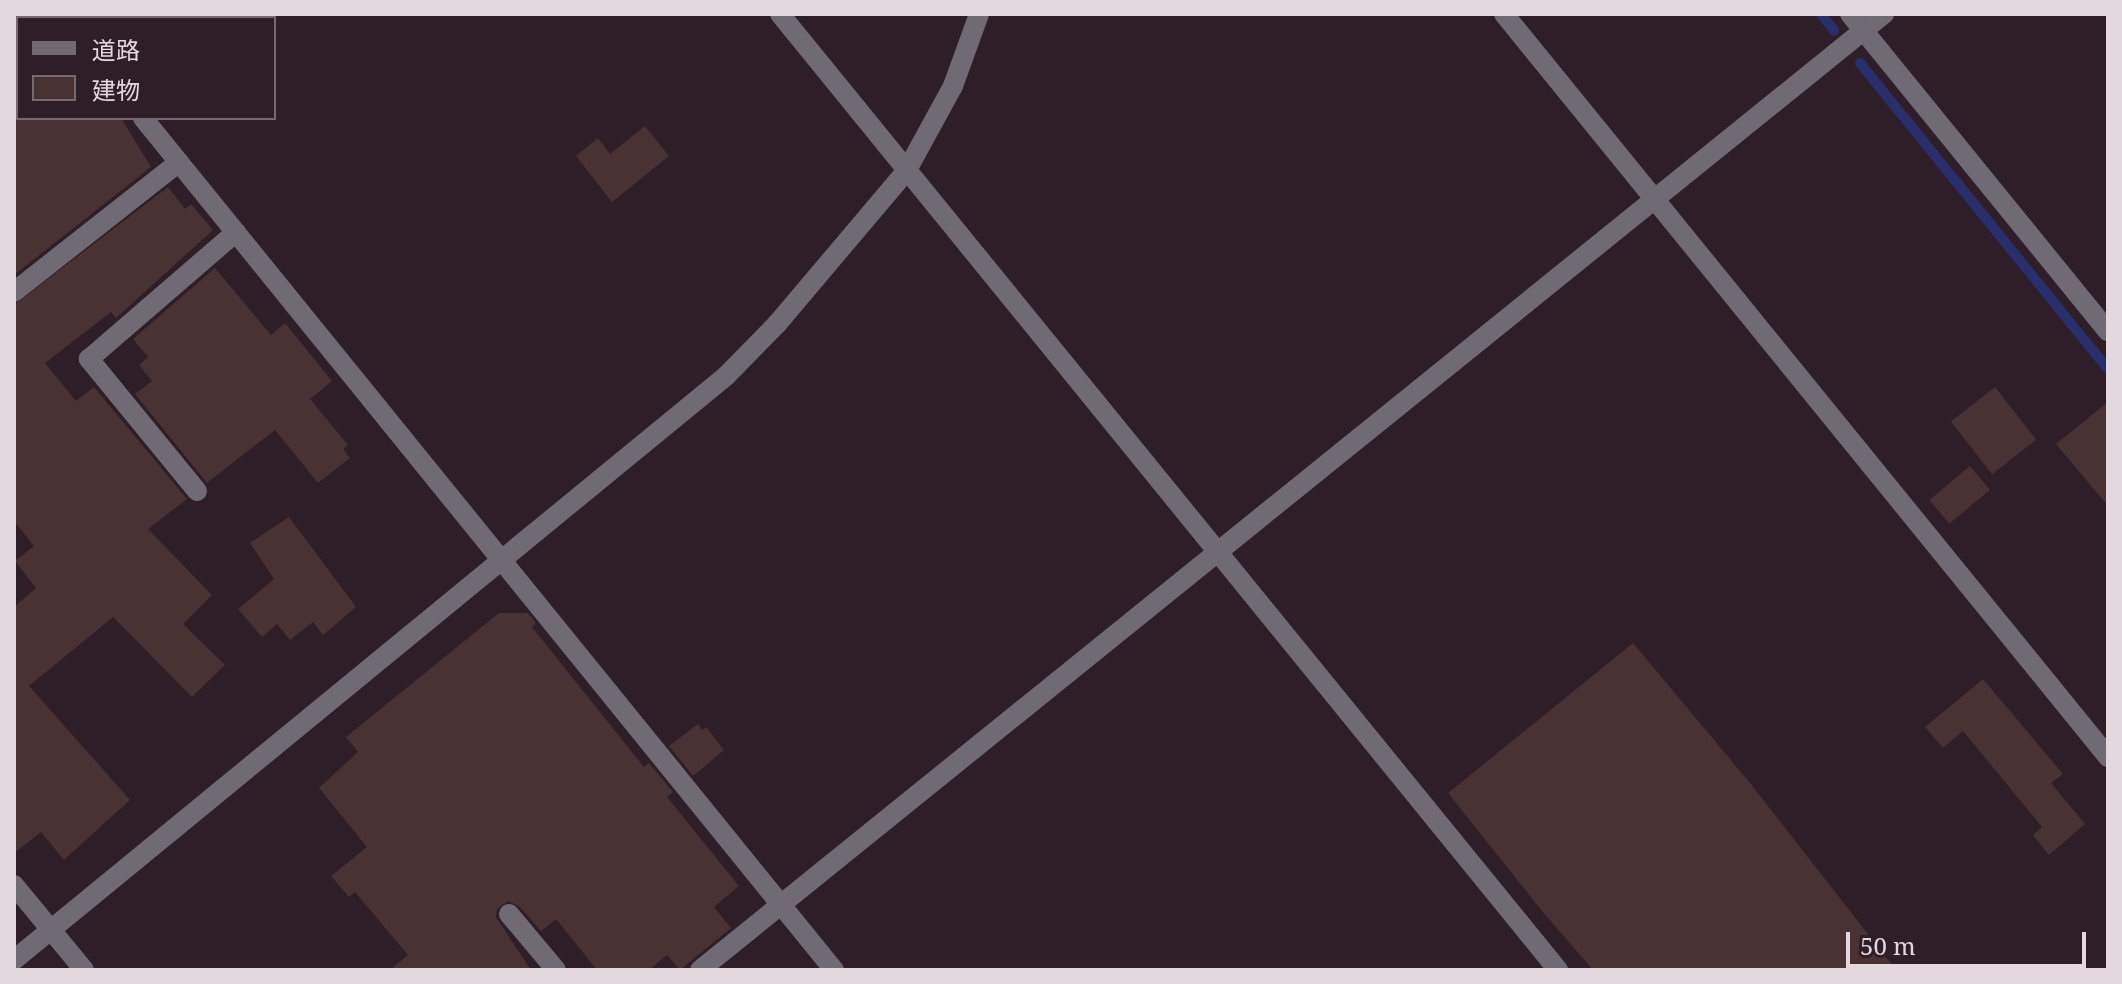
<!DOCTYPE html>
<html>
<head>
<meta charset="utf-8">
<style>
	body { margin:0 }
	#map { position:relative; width:2122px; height:984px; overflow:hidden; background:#2e1e28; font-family:"Noto Serif","Noto Sans JP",serif }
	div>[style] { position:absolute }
	.stream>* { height:10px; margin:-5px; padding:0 5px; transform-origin:5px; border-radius:5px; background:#292f6d }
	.building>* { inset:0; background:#483233; transform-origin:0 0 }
	.minor>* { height:20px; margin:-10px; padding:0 10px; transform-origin:10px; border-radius:10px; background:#6f6a73 }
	span { translate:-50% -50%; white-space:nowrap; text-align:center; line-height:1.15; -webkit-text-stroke:7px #2e1e28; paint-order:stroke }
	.frame { position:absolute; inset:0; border:16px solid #e3d8de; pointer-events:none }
	.legend { position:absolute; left:16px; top:16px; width:260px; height:104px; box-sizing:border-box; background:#2e1e28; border:2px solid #766871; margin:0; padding:10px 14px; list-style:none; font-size:24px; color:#e3d8de }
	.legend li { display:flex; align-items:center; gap:16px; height:40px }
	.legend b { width:40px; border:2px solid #766871 }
	.scale { position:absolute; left:1846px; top:932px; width:240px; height:36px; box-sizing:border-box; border:4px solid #e3d8de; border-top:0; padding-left:10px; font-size:24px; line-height:28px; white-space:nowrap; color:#e3d8de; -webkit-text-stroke:6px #2e1e28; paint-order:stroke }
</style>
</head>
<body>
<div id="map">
	<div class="stream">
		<div style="left:1821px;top:14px;width:21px;rotate:51deg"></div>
		<div style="left:1860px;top:63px;width:394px;rotate:51deg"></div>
	</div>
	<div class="building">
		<div style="clip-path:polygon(14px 118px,121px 118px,151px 167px,14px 275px)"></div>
		<div style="clip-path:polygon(645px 126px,669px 156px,612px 202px,576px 156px,598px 138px,610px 154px)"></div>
		<div style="clip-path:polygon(168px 187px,185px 209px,191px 204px,213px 230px,116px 318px,111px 312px,45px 363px,76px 401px,94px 387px,187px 499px,148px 529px,212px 595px,183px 624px,225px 665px,192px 697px,113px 617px,29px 686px,130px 800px,64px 860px,41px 832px,14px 853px,14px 607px,36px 588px,15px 561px,34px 546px,14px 521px,14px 305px)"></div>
		<div style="clip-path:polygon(215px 268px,271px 335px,285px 323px,332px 381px,310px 399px,348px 445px,343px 449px,350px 458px,318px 483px,275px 430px,207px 483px,135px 394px,152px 381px,139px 365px,148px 357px,133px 339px)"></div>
		<div style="left:1995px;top:387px;width:67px;height:56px;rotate:52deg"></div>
		<div style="clip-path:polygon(2108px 402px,2108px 506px,2056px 444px)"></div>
		<div style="left:1970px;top:466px;width:31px;height:53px;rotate:50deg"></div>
		<div style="clip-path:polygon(289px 517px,356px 607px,323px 635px,313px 622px,290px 640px,277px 624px,262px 637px,238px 609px,274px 579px,250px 543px)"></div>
		<div style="clip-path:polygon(499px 613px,528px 613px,536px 623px,532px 627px,644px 767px,649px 763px,673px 792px,667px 797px,739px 886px,714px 907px,731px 928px,680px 970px,667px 955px,649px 970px,597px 970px,556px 919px,541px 931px,519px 906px,508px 901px,497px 909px,496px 917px,531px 970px,390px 970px,408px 955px,355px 892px,349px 897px,331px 876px,367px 847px,319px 788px,358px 752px,346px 737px)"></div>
		<div style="clip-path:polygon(1633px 643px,1750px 783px,1896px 970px,1593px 970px,1542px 911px,1448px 793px)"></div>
		<div style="clip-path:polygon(1983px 679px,2063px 774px,2051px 783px,2085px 824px,2049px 855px,2033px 835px,2042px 827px,1963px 731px,1943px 748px,1925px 727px)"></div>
		<div style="clip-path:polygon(698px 724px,702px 730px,706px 727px,724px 750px,693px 776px,669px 746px)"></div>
	</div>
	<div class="minor">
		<div style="left:58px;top:14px;width:5px;rotate:53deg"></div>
		<div style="left:780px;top:14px;width:1233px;rotate:50.86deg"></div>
		<div style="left:1504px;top:14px;width:958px;rotate:50.89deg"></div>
		<div style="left:1850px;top:14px;width:409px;rotate:50.9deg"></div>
		<div style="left:104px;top:18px;width:6px;rotate:-45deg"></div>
		<div style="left:14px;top:90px;width:6px;rotate:-45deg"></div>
		<div style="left:143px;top:118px;width:1097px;rotate:50.96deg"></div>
		<div style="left:14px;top:292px;width:210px;rotate:-38.2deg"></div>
		<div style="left:197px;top:491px;width:171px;rotate:-129.3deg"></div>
		<div style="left:89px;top:359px;width:194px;rotate:-40.8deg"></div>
		<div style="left:14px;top:885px;width:110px;rotate:50.5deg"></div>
		<div style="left:509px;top:914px;width:73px;rotate:50deg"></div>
		<div style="left:14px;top:960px;width:921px;rotate:-39.36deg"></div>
		<div style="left:726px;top:376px;width:73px;rotate:-45.6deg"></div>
		<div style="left:777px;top:324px;width:202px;rotate:-49.8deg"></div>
		<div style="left:907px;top:170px;width:96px;rotate:-61.3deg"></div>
		<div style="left:953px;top:86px;width:77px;rotate:-70.1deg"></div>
		<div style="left:700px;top:970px;width:1522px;rotate:-38.92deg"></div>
	</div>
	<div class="frame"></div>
	<ul class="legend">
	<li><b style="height:10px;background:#6f6a73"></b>道路</li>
	<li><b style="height:22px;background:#483233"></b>建物</li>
	</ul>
	<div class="scale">50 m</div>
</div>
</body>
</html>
